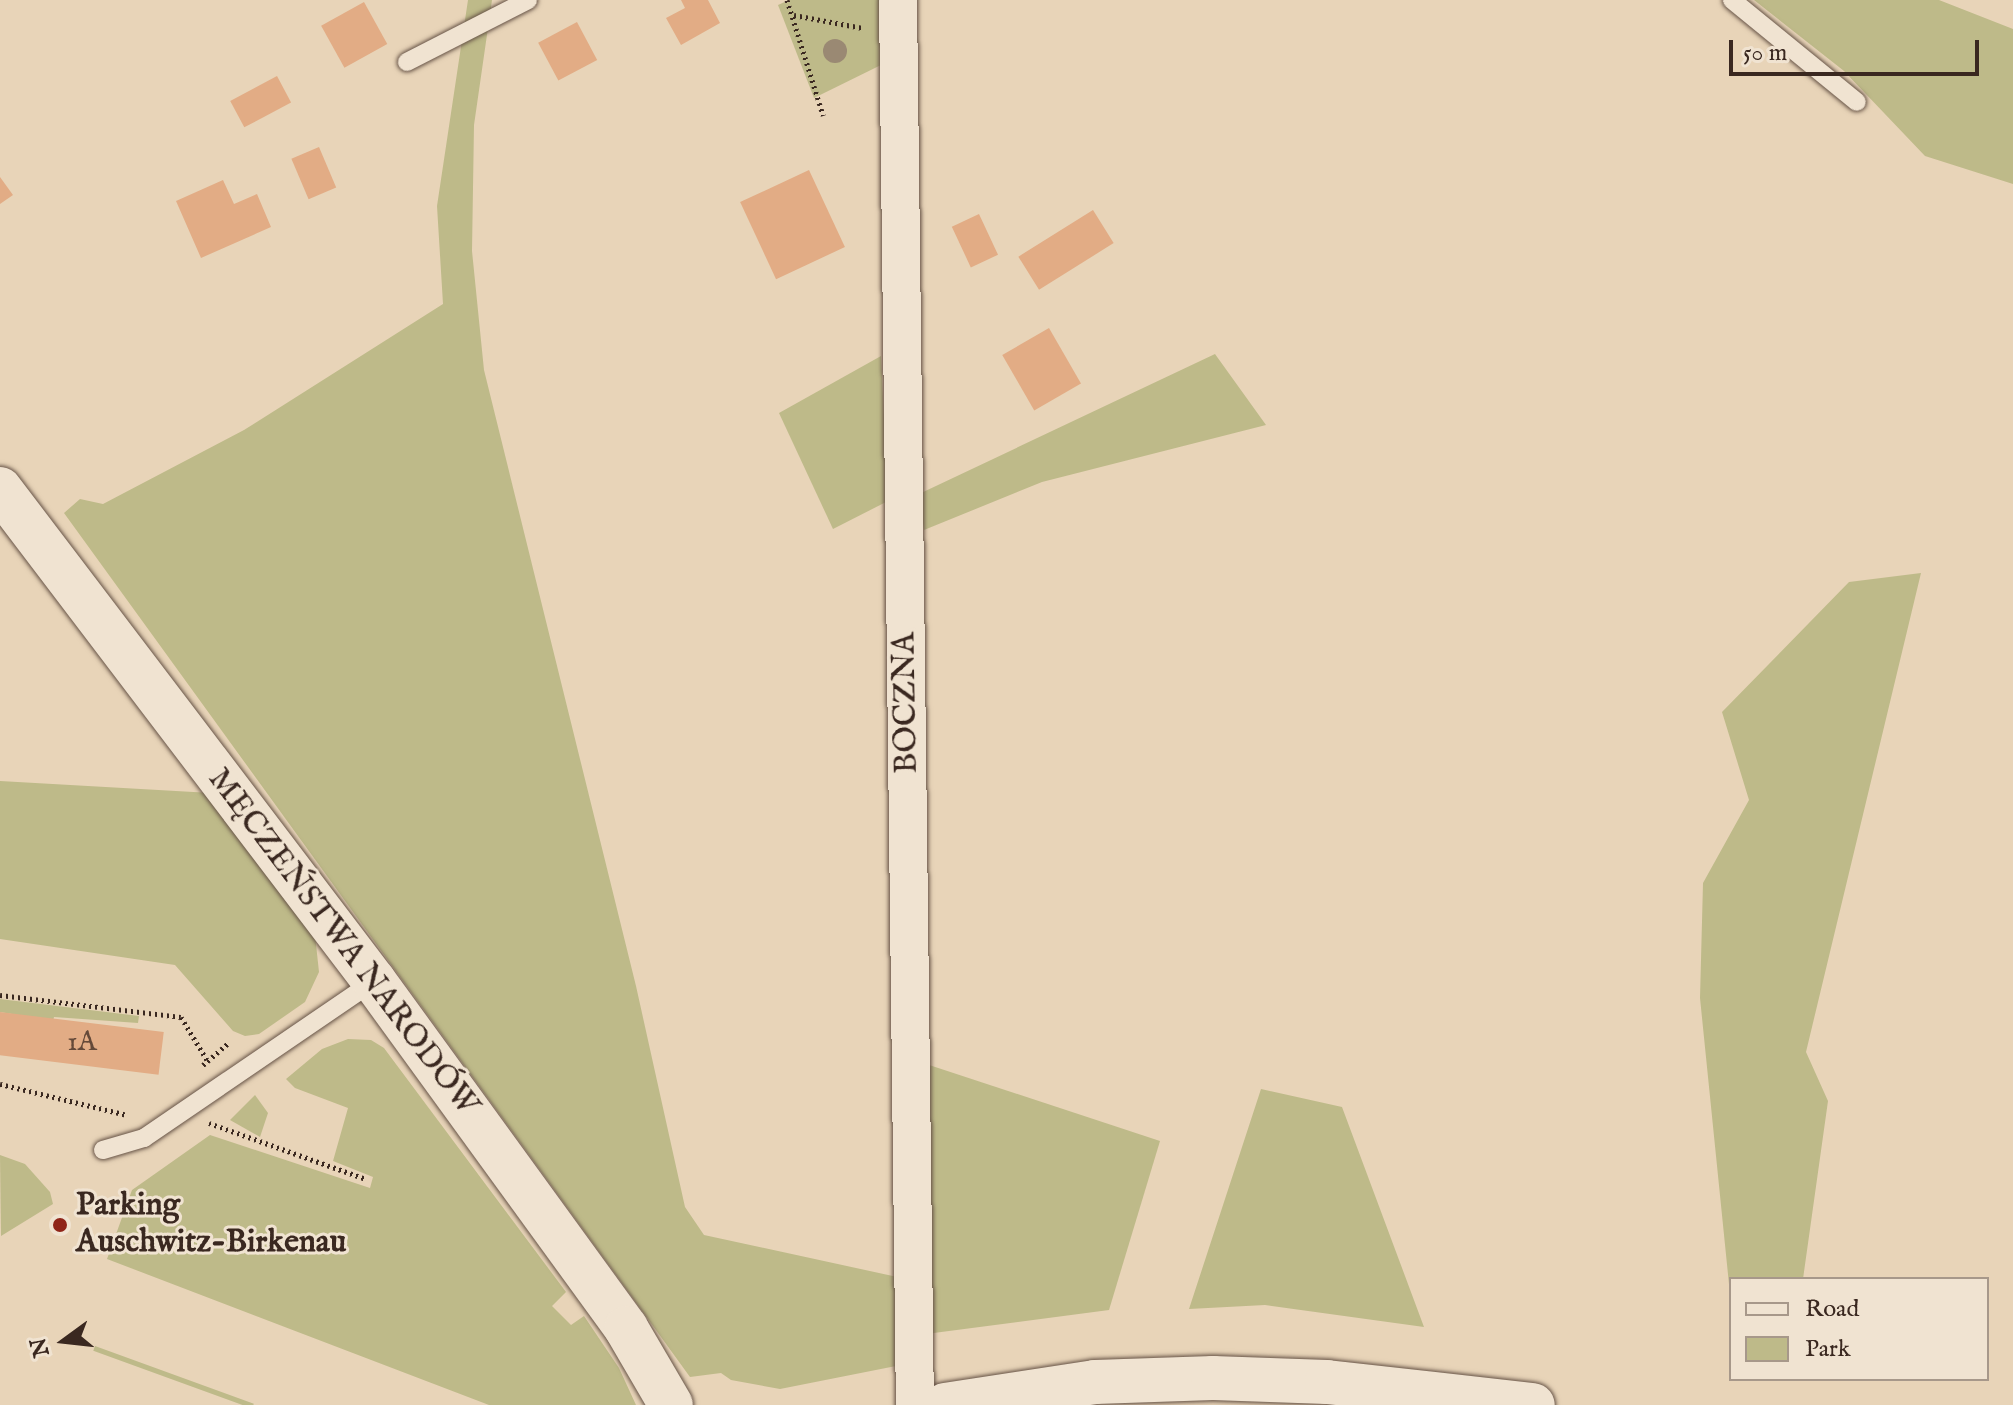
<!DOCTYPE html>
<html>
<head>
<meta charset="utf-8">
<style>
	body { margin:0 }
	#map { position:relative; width:2013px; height:1405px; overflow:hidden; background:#e8d4b8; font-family:"IM FELL English",serif }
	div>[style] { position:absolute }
	.green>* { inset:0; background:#beba89; transform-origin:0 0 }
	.building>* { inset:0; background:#e2ac85; transform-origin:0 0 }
	.path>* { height:5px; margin-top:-2.5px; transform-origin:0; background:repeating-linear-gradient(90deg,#3a2820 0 2px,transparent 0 6px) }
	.roads { filter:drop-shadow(0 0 2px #665346) drop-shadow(0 0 2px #665346) }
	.service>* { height:18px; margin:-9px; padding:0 9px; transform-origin:9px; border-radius:9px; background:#f0e3d1 }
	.minor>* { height:38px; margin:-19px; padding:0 19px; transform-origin:19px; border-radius:19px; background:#f0e3d1 }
	.tertiary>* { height:44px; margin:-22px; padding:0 22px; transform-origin:22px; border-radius:22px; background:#f0e3d1 }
	.trees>* { width:24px; height:24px; margin:-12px; border-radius:50%; background:#9a8973 }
	.dots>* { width:22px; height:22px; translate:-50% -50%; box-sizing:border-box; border:4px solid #f0e3d1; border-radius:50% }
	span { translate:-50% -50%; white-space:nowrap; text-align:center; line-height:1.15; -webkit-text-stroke:6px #f0e3d1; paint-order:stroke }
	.number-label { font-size:28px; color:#644939 }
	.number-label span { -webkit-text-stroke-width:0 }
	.street-label { font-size:32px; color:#3a2820 }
	.poi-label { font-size:32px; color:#3a2820; font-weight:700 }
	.left { translate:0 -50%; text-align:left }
	.legend { position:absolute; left:1729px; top:1277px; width:260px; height:104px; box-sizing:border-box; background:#f0e3d1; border:2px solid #a7988a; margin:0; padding:10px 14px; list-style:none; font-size:24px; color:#3a2820 }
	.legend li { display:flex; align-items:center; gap:16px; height:40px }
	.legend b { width:40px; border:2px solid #a7988a }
	.north { position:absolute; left:24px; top:1301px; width:80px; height:80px; -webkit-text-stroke:6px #f0e3d1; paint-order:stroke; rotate:255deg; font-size:22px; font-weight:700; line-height:32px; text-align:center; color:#3a2820 }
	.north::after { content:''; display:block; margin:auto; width:28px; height:36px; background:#3a2820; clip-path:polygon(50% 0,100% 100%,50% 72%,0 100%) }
	.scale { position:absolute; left:1729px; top:40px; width:250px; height:36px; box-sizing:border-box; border:4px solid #3a2820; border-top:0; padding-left:10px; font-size:24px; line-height:28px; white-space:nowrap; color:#3a2820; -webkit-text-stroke:6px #f0e3d1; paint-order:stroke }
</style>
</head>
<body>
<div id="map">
	<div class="green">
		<div style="clip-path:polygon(468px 0,492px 0,474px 125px,472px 251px,484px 370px,636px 986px,685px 1207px,704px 1235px,902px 1278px,901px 1365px,780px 1389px,731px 1380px,721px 1373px,690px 1377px,64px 513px,80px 499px,103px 504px,244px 430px,443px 304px,437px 206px)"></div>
		<div style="clip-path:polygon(789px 0,881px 0,881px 65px,814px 98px,778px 5px)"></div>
		<div style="clip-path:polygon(1754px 0,1939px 0,2013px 29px,2013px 184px,1925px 156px,1844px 71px)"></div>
		<div style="clip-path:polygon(1215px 354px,1266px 425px,1042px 482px,924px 530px,919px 494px)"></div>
		<div style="clip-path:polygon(881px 356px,888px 501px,833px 529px,779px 413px)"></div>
		<div style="clip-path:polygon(1921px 573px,1806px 1052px,1828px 1101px,1803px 1279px,1731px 1279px,1731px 1304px,1700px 998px,1703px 883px,1749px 800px,1722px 712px,1849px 582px)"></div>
		<div style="clip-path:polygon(0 781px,211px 793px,315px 935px,319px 972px,305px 1002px,259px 1034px,245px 1036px,233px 1031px,175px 965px,0 939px)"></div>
		<div style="clip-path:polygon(0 999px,139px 1016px,138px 1023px,54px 1017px,53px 1021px,0 1012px)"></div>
		<div style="clip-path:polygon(348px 1039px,371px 1040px,384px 1048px,566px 1292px,552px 1306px,571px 1325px,584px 1316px,619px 1368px,636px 1405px,489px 1405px,107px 1259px,132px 1190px,210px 1135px,370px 1188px,373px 1177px,333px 1161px,348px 1108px,295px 1088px,286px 1079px,322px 1049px)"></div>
		<div style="clip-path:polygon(920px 1062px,1160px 1141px,1109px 1310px,926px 1334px)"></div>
		<div style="clip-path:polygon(1261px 1089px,1342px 1107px,1424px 1327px,1265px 1305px,1189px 1309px)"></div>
		<div style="clip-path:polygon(255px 1095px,268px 1113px,260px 1137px,230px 1120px)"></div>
		<div style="clip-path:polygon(0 1155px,25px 1164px,50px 1192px,53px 1204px,1px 1236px)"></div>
		<div style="left:95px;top:1346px;width:169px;height:5px;rotate:20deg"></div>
	</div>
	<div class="building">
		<div style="clip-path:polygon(681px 0,708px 0,720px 23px,681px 45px,666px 18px,685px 8px)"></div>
		<div style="left:364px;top:2px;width:48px;height:49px;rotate:61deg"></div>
		<div style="left:577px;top:22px;width:43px;height:44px;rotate:62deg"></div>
		<div style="left:277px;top:76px;width:30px;height:53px;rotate:62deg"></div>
		<div style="left:319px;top:147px;width:44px;height:30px;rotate:67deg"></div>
		<div style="left:809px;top:170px;width:85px;height:76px;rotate:65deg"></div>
		<div style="clip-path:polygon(0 177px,13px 195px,0 204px)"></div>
		<div style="clip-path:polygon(223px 180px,234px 204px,257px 194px,271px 227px,201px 258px,176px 201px)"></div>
		<div style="left:1093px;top:210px;width:39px;height:88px;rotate:58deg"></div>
		<div style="left:979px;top:214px;width:45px;height:30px;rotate:65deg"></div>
		<div style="left:1049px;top:328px;width:64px;height:54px;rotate:60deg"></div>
		<div style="left:0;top:1012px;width:165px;height:43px;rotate:7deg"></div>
	</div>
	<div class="path">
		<div style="left:787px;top:0;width:121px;rotate:72.6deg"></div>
		<div style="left:794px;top:15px;width:70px;rotate:10.7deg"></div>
		<div style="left:0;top:995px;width:182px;rotate:6.9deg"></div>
		<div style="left:181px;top:1017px;width:50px;rotate:58.8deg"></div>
		<div style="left:203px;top:1065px;width:35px;rotate:-41deg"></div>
		<div style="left:0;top:1084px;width:131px;rotate:13.7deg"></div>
		<div style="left:209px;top:1123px;width:167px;rotate:19.6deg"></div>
	</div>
	<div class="roads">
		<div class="service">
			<div style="left:1732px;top:0;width:161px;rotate:39.2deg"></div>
			<div style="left:407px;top:62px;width:136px;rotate:-27.1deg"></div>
			<div style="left:103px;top:1150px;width:43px;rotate:-16.3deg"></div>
			<div style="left:144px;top:1138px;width:278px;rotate:-34.3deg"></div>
		</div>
		<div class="minor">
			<div style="left:898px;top:0;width:1405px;rotate:89.31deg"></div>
		</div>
		<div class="tertiary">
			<div style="left:0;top:489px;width:618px;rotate:52.76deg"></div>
			<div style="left:374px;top:981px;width:429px;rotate:54deg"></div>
			<div style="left:626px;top:1328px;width:89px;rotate:59.7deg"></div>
			<div style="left:945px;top:1405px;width:152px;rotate:-8.7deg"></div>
			<div style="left:1095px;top:1382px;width:118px;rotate:-1.9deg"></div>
			<div style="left:1213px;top:1378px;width:114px;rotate:2deg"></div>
			<div style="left:1327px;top:1382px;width:207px;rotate:6.4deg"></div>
		</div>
	</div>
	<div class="trees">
		<div style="left:835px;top:51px"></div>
	</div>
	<div class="dots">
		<div style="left:60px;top:1225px;background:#8f2418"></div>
	</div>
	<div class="number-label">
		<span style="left:82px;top:1043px">1A</span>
	</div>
	<div class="street-label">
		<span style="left:907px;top:703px;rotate:-91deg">BOCZNA</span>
		<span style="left:342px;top:943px;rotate:53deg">MĘCZEŃSTWA NARODÓW</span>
	</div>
	<div class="poi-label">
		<span class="left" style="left:76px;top:1225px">Parking<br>Auschwitz-Birkenau</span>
	</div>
	<ul class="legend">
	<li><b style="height:10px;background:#f0e3d1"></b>Road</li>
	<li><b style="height:22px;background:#beba89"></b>Park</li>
	</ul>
	<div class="north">N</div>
	<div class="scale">50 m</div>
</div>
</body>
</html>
